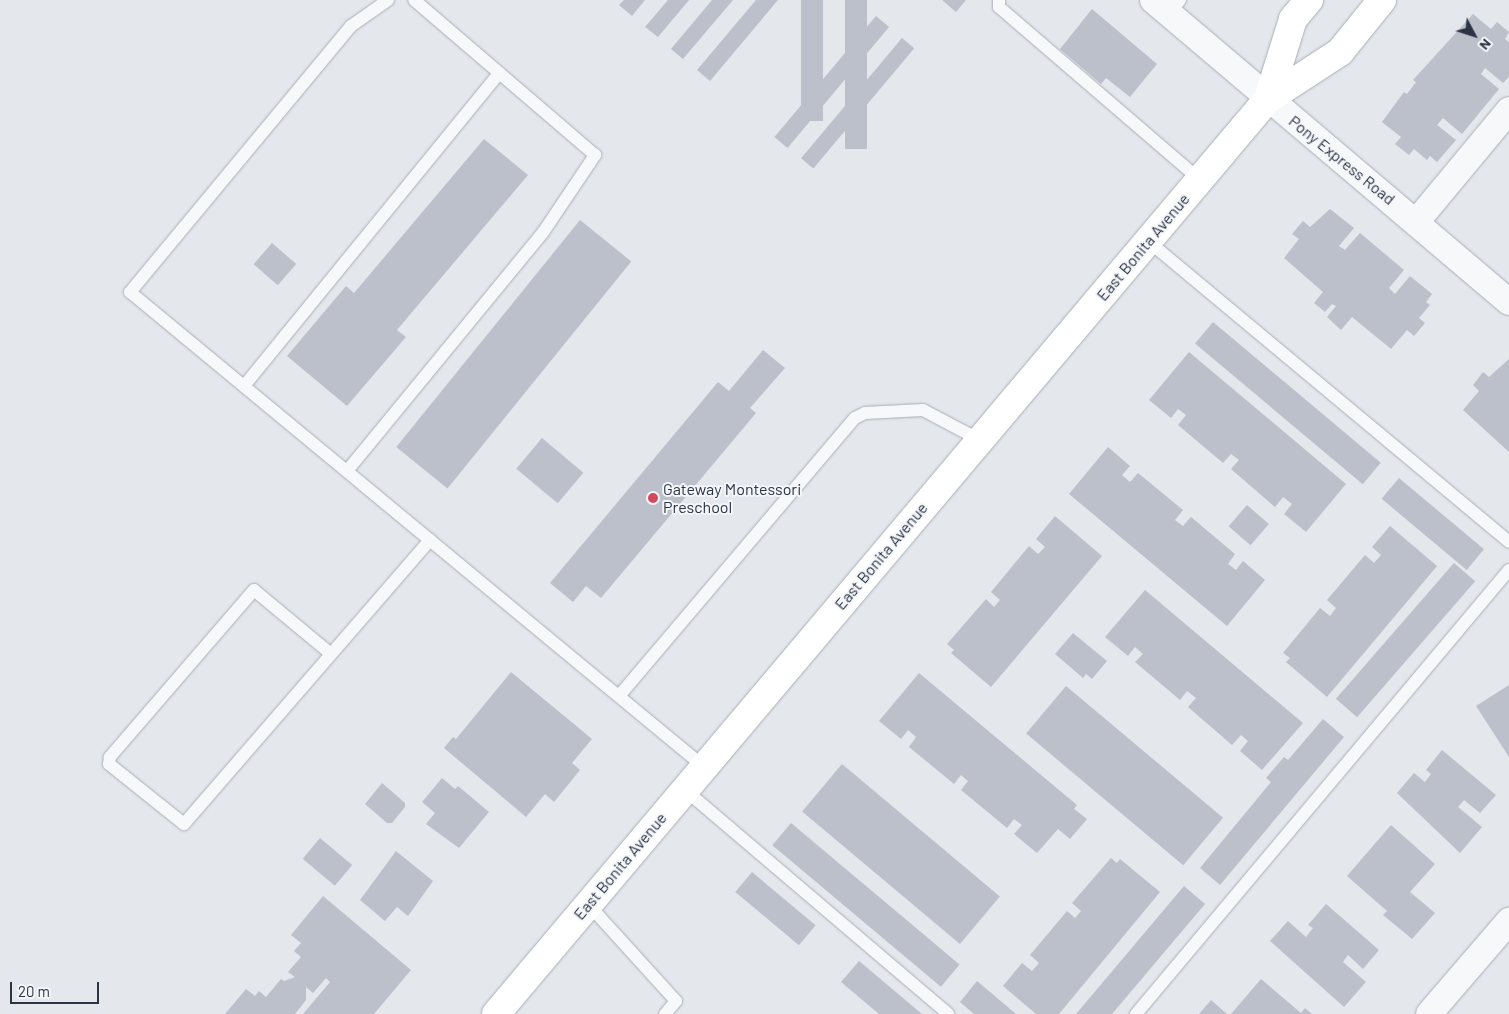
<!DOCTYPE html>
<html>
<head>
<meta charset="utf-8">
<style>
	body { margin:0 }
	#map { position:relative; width:1509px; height:1014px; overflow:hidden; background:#e4e7ec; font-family:Barlow,sans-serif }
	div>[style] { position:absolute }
	.building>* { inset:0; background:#bbc0ca; transform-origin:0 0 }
	.roads { filter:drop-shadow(0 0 1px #a9aeb7) drop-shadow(0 0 1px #a9aeb7) }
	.service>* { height:12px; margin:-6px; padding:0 6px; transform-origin:6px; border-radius:6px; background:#f7f8fa }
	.minor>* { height:26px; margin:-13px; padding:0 13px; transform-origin:13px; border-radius:13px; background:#f7f8fa }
	.secondary>* { height:28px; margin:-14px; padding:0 14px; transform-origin:14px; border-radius:14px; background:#fff }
	.dots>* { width:14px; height:14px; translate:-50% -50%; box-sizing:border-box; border:2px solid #f4f6f9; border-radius:50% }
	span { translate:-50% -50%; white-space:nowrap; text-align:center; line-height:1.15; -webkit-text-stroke:4px #f4f6f9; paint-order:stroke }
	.street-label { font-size:16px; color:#2b3445 }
	.poi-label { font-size:16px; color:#2b3445 }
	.left { translate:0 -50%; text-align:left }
	.north { position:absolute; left:1449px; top:10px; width:50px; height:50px; -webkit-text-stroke:4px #f4f6f9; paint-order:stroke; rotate:130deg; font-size:14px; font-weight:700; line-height:20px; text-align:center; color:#2b3445 }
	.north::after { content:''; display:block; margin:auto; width:18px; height:22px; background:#2b3445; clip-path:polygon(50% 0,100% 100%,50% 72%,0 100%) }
	.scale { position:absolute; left:10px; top:982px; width:89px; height:22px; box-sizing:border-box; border:2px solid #2b3445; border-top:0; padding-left:6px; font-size:15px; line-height:18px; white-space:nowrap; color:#2b3445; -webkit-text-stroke:4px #f4f6f9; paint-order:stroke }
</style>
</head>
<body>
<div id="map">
	<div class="building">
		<div style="clip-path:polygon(624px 0,645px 0,632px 16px,619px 5px)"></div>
		<div style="clip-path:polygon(668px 0,689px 0,658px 37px,645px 27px)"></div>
		<div style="clip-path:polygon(712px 0,733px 0,683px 59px,671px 49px)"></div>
		<div style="clip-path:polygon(756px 0,778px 0,710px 81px,697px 70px)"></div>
		<div style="left:801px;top:0;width:22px;height:121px"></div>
		<div style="left:845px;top:0;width:22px;height:149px"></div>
		<div style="clip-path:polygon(942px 0,966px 0,956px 12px)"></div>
		<div style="clip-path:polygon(1092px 9px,1157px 64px,1130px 97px,1106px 78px,1101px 84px,1060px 49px)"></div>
		<div style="clip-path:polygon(1473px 14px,1491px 29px,1497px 22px,1509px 32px,1505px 39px,1509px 42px,1509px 77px,1503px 83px,1485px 68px,1481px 74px,1499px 89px,1462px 134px,1443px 118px,1437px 125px,1456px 140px,1437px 162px,1430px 156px,1427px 160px,1414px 149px,1409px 155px,1395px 144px,1401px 137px,1382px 122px,1404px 92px,1407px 94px,1416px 82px,1413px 80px)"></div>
		<div style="left:876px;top:16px;width:17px;height:158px;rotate:40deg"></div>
		<div style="left:902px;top:38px;width:16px;height:157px;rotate:40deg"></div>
		<div style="clip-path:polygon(484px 139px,528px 175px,397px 330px,406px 337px,347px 406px,287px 356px,346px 286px,354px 293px)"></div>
		<div style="clip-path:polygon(1330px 209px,1354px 228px,1339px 246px,1345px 250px,1360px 233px,1404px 270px,1389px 288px,1395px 294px,1410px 276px,1432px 294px,1426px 302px,1430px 305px,1419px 318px,1425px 323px,1414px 336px,1407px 330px,1391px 349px,1352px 317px,1341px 330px,1327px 317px,1336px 306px,1332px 304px,1325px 312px,1314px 303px,1323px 292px,1284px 258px,1299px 239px,1292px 234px,1303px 221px,1310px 227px)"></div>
		<div style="left:580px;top:220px;width:66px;height:292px;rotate:39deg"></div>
		<div style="left:272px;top:243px;width:32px;height:28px;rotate:41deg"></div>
		<div style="left:1213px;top:322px;width:219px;height:28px;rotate:40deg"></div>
		<div style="clip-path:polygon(763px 350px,785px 368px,750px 408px,756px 413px,601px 598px,586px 586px,573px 602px,550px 583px,718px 382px,729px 391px)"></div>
		<div style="clip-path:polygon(1189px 352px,1346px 484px,1306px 532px,1284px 514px,1292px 504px,1283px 497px,1275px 507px,1231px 469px,1239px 460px,1231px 454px,1223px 463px,1178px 425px,1186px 415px,1178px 409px,1171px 418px,1149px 400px)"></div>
		<div style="clip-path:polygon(1509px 359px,1509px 452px,1463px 410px,1479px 391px,1473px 385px,1483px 372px,1489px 377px)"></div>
		<div style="left:542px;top:438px;width:54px;height:40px;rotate:40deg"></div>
		<div style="clip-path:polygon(1108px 447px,1130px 466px,1122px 475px,1130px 482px,1138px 473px,1183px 510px,1175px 520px,1183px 526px,1191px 517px,1235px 554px,1228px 564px,1236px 570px,1243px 561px,1265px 580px,1227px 626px,1069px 494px)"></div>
		<div style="left:1399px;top:478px;width:111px;height:27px;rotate:40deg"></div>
		<div style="left:1247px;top:505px;width:29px;height:28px;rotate:41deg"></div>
		<div style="clip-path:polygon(1055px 516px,1102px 556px,991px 687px,951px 653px,954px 650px,947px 644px,986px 599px,994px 607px,1000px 600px,991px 592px,1029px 546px,1038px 554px,1045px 547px,1036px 539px)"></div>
		<div style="clip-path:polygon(1390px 526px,1437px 566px,1327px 697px,1286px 662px,1290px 658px,1283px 653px,1320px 608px,1330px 616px,1336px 608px,1327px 600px,1365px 555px,1374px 563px,1381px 555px,1372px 547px)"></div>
		<div style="left:1454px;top:563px;width:28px;height:180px;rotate:41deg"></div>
		<div style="clip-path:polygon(1145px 590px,1303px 723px,1262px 770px,1240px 751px,1248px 741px,1241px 735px,1232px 745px,1188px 707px,1196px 698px,1187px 691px,1180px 700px,1135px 662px,1143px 654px,1135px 647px,1128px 656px,1105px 637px)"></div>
		<div style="clip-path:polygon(1073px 633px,1107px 661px,1092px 679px,1086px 674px,1083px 678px,1055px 654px)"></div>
		<div style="clip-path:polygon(511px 672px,592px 739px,572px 763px,580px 770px,554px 802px,545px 794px,526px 817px,444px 748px,453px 737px,456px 739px)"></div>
		<div style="clip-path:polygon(919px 673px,1077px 805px,1074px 809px,1087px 819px,1070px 839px,1058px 829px,1037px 853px,1014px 834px,1022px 825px,1014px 819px,1007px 828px,961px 790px,968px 781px,961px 775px,954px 784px,909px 747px,916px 737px,908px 730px,901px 739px,879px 721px)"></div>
		<div style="clip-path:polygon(1509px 685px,1509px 757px,1476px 706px)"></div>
		<div style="left:1066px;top:686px;width:205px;height:62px;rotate:40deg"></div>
		<div style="clip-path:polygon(1323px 719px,1344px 737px,1220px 885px,1200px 868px,1271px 782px,1266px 778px,1284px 757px,1288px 760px)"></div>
		<div style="clip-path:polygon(1442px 750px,1496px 795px,1480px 813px,1464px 800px,1458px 807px,1482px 827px,1460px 853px,1397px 793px,1414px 773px,1425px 782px,1431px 774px,1426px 770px)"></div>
		<div style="left:842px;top:764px;width:206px;height:62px;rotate:40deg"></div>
		<div style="clip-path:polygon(442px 778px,455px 789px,458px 786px,489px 812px,459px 848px,426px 824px,435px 813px,422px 802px)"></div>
		<div style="clip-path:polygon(382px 783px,405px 803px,405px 807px,392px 823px,387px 823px,365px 804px)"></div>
		<div style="left:791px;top:823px;width:220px;height:29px;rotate:40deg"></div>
		<div style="clip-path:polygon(1391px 825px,1435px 864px,1410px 892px,1435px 913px,1412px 939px,1383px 915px,1387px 911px,1347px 876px)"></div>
		<div style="left:320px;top:838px;width:42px;height:27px;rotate:40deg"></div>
		<div style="clip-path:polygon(396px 851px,433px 881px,408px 916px,397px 907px,385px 921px,360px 900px)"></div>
		<div style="clip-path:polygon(1111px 858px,1117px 863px,1120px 859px,1160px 892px,1059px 1014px,1036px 1014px,1003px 986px,1022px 963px,1032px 971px,1039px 963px,1030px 955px,1067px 911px,1075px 918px,1081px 911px,1072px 903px)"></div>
		<div style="left:752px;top:872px;width:83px;height:26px;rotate:40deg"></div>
		<div style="clip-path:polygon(1184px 886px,1205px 904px,1112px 1014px,1076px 1014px)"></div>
		<div style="clip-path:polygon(323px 896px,411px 970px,374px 1014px,303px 1014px,330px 982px,326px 978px,313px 993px,306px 987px,306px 1000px,295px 1014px,225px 1014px,246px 989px,255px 996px,259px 991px,266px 997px,281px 979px,284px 981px,295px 977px,288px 972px,301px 957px,294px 951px,301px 943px,291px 935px)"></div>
		<div style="clip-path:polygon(1326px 904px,1379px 950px,1363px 969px,1348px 955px,1343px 962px,1366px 982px,1344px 1007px,1270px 941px,1288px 921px,1306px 937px,1313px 928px,1308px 925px)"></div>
		<div style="clip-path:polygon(859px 961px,922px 1014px,879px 1014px,841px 982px)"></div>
		<div style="clip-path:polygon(1261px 979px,1301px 1013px,1305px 1008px,1312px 1014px,1231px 1014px)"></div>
		<div style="clip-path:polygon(977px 981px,1016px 1014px,974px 1014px,960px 1002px)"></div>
		<div style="clip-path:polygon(1211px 1000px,1227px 1014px,1199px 1014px)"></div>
	</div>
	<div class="roads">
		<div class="service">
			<div style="left:388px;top:0;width:45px;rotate:144.9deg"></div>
			<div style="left:351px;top:26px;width:346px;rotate:129.7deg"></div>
			<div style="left:130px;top:292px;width:744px;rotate:39.6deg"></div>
			<div style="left:999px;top:0;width:7px;rotate:90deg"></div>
			<div style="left:999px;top:7px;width:265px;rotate:40.7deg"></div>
			<div style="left:1169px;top:14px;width:18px;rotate:-52deg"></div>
			<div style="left:1148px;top:241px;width:470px;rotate:39.8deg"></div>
			<div style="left:244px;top:386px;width:404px;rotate:-50.8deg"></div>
			<div style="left:347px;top:471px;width:310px;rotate:-50.6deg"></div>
			<div style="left:544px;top:231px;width:92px;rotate:-56.1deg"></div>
			<div style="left:595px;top:155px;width:238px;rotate:-139.4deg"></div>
			<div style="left:331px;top:654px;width:100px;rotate:-140.3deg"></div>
			<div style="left:254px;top:590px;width:221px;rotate:130.8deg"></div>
			<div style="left:110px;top:757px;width:7px;rotate:98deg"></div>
			<div style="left:109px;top:764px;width:96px;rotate:38.7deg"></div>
			<div style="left:184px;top:824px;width:376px;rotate:-49.1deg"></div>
			<div style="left:619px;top:696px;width:365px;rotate:-49.7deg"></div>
			<div style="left:855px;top:418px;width:11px;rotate:-27deg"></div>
			<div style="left:865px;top:413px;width:58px;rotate:-3deg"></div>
			<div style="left:923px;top:410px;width:64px;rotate:27.8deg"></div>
			<div style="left:684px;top:789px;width:347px;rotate:40.4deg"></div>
			<div style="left:588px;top:904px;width:131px;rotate:47.8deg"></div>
			<div style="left:676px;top:1001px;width:17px;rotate:130deg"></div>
			<div style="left:1136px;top:1014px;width:580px;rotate:-49.97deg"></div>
		</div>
		<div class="minor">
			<div style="left:1153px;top:0;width:467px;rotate:40.3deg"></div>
			<div style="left:1417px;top:221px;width:144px;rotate:-50.3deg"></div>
			<div style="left:1429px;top:1014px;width:123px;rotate:-49.3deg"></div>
		</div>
		<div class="secondary">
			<div style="left:1268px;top:99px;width:84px;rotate:-72.6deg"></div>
			<div style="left:1293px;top:19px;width:25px;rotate:-50deg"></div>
			<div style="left:496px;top:1014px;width:1197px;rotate:-49.85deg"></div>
			<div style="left:1268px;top:99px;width:86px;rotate:-33.1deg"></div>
			<div style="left:1340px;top:52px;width:67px;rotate:-51.1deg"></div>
		</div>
	</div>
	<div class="dots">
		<div style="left:653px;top:498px;background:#d1495b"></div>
	</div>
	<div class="street-label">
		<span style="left:1342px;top:160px;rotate:39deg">Pony Express Road</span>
		<span style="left:1143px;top:247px;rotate:-50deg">East Bonita Avenue</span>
		<span style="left:881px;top:556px;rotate:-50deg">East Bonita Avenue</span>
		<span style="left:620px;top:866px;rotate:-50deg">East Bonita Avenue</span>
	</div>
	<div class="poi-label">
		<span class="left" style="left:663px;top:498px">Gateway Montessori<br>Preschool</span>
	</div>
	<div class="north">N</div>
	<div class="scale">20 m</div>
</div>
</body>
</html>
